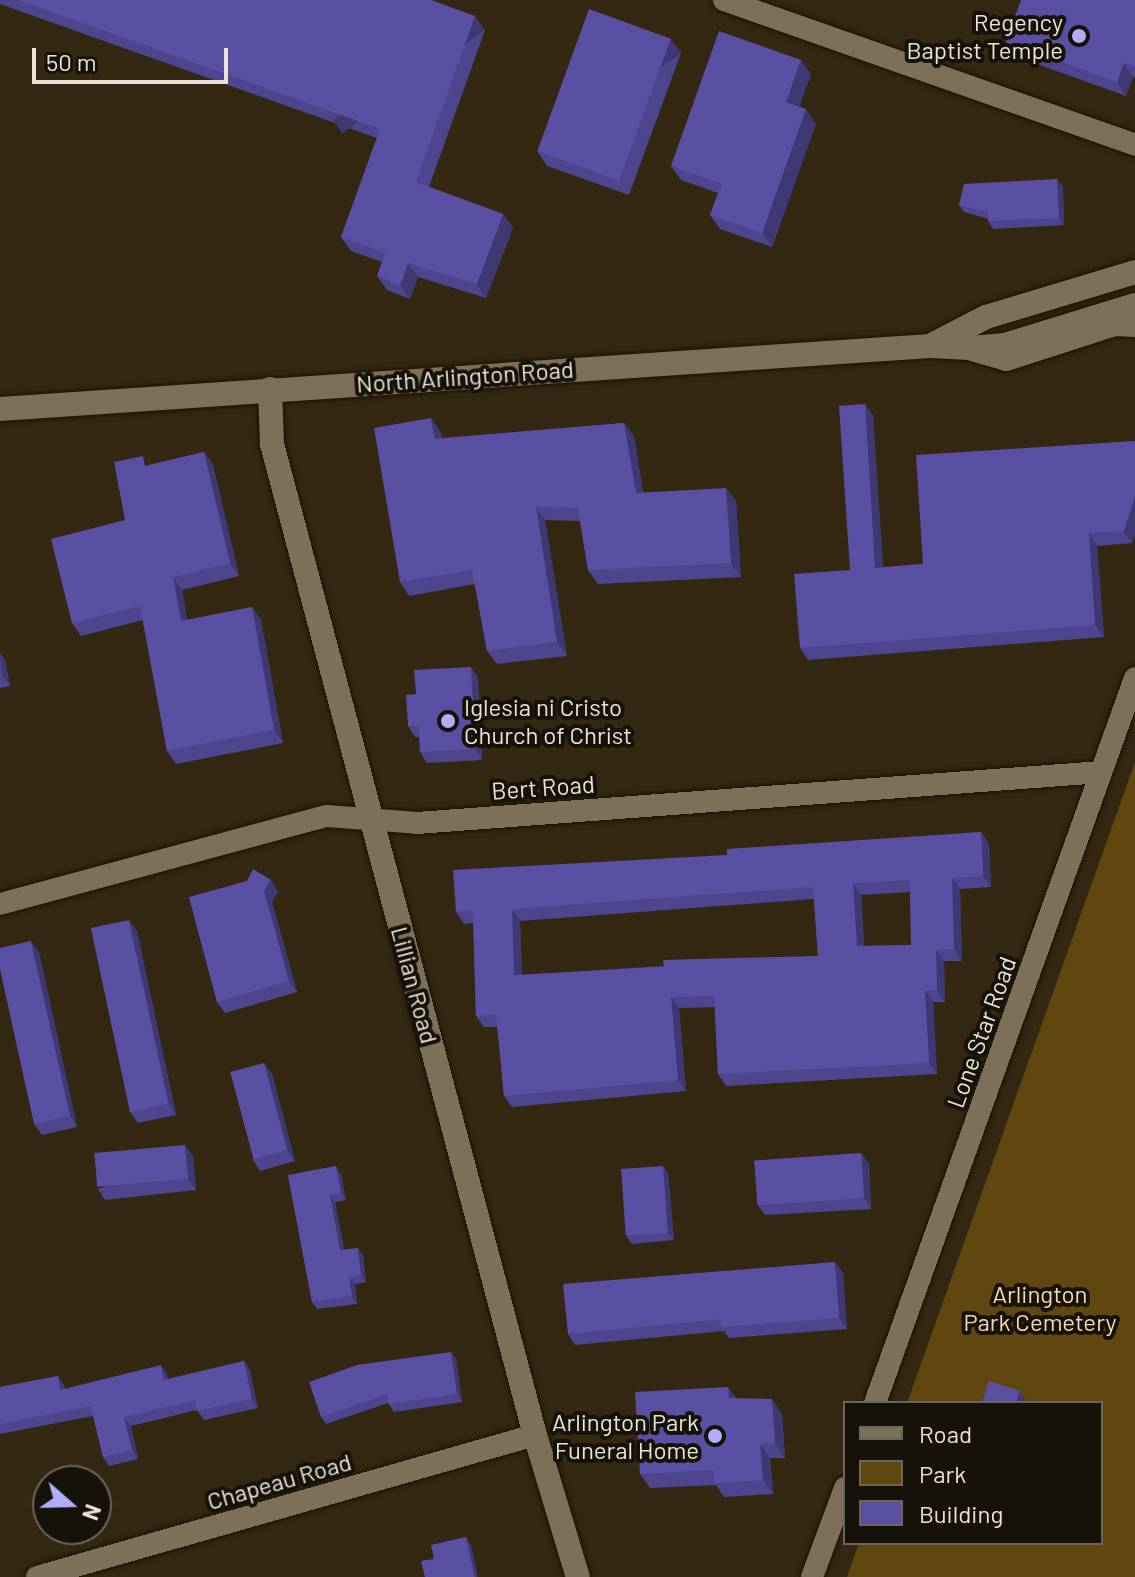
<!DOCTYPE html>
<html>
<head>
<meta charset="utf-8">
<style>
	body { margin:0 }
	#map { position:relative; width:1135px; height:1577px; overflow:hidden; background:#342813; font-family:Barlow,sans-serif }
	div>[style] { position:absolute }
	.green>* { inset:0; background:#60460f }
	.roads { filter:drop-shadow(0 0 2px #1c1100) drop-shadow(0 0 2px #1c1100) }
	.minor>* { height:22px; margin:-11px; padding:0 11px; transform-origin:11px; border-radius:11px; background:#7e7058 }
	.tertiary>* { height:24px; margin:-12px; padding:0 12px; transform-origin:12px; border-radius:12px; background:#7e7058 }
	.secondary>* { height:24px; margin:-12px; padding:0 12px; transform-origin:12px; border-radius:12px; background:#7e7058 }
	.wall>* { inset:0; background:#4d458d }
	.shaded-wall>* { inset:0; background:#3e3873; transform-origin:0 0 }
	.building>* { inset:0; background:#5950a4; transform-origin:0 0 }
	.dots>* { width:22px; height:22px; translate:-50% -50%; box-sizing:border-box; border:4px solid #171209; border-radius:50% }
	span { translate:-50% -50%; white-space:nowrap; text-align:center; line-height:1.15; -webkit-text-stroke:8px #171209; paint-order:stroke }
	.poi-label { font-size:24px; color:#eae3d6 }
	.right { translate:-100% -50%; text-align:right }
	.left { translate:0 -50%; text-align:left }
	.street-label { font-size:24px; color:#eae3d6 }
	.park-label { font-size:24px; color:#f4daaf }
	.legend { position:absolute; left:843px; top:1401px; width:260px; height:144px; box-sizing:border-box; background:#171209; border:2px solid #6b665b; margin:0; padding:10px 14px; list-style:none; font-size:24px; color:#eae3d6 }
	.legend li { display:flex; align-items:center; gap:16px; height:40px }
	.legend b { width:40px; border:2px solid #6b665b }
	.north { position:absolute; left:32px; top:1465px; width:80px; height:80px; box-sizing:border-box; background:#171209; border:2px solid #6b665b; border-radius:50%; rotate:110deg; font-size:22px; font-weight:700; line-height:32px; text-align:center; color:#eae3d6 }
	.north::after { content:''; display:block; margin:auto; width:28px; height:36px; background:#b0aefa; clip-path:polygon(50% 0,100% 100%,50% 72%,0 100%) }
	.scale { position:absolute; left:32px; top:48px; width:196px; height:36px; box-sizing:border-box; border:4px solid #eae3d6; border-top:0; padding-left:10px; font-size:24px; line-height:28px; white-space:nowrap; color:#eae3d6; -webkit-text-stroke:6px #171209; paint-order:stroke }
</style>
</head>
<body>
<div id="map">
	<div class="green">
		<div style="clip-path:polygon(1135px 762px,1135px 1577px,847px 1577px,859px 1543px,1101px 1543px,1101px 1403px,907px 1403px)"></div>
	</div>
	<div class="roads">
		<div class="minor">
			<div style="left:724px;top:0;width:436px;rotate:19.4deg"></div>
			<div style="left:0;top:904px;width:339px;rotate:-15.1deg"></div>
			<div style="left:327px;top:816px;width:90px;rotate:4.4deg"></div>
			<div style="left:417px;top:823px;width:686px;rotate:-4.26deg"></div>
			<div style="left:875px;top:1403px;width:770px;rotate:-70.27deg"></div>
			<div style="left:37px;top:1577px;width:518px;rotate:-15.92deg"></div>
			<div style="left:812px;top:1577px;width:95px;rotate:-69.7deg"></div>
		</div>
		<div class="tertiary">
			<div style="left:972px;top:349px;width:35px;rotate:16deg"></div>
			<div style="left:1006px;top:359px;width:114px;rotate:-17.8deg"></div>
			<div style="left:1115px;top:324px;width:20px;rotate:3deg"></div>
			<div style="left:270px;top:389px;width:55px;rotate:87.9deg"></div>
			<div style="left:272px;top:444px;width:1025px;rotate:75.14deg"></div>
			<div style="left:535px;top:1435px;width:148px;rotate:73.2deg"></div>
		</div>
		<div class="secondary">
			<div style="left:930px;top:346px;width:63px;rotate:-27.4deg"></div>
			<div style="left:986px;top:317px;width:156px;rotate:-16.8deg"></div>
			<div style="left:0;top:409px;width:932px;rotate:-3.88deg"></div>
			<div style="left:930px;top:346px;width:40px;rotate:2.9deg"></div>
			<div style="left:970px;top:348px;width:35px;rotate:-5deg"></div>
			<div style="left:1005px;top:345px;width:136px;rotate:-17.1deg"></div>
		</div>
	</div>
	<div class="wall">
		<div style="clip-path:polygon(0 0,431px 0,485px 30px,429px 187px,503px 214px,513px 228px,486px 298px,418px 277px,410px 299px,387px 290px,377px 276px,382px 262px,351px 251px,341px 237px,377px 138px,0 4px)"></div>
		<div style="clip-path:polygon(1135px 0,1135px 77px,1133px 77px,1126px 96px,1015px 56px,1006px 42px)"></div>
		<div style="clip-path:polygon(681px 53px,629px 195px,547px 166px,537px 151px)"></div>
		<div style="clip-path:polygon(811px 74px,799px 107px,816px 124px,772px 247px,720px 229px,710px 215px,718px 193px,681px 180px,671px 166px)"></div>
		<div style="clip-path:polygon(1063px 187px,1064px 225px,993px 229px,988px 221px,988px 219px,964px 212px,959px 205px)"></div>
		<div style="clip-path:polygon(865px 404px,873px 416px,883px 567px,923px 564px,1135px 441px,1135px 536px,1132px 543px,1097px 546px,1104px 637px,808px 660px,800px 648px,850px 570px)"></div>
		<div style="clip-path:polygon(624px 423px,634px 436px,643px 492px,736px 501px,741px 577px,598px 584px,588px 570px,580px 521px,545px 520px,567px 656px,497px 664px,487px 651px,475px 584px,409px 596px,400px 582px,441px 432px,442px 438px)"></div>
		<div style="clip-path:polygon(204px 452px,213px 465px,239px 576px,182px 590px,187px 620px,252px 607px,261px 620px,283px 743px,176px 764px,167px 751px,143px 620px,81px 636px,72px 623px,125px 520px,149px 465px)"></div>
		<div style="clip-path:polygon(0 653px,5px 660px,10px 686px,0 688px)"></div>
		<div style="clip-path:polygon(471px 667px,478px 678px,482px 760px,427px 763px,420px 752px,419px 737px,415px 737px,408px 726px,416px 694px)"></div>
		<div style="clip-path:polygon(evenodd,981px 832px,989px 844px,991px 887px,960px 889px,962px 961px,944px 961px,945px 1002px,933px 1002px,937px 1074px,726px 1086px,718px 1074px,715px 1007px,679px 1008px,686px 1091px,512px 1107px,504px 1096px,498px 1027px,484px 1027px,476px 1016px,473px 923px,464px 924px,456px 912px,727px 855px,981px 832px,910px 892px,911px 945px,864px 946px,861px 895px,910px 892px,981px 832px,814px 899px,818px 956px,522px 975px,520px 921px,814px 899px)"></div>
		<div style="clip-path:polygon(278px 891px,272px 902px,297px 992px,225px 1013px,217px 1002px,189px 897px)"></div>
		<div style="clip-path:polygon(137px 931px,176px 1115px,138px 1123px,130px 1112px)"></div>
		<div style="clip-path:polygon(39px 952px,77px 1127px,42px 1135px,34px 1124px)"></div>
		<div style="clip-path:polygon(264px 1063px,272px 1074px,295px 1161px,260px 1171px,253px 1160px)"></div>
		<div style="clip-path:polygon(861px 1153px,869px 1164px,871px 1209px,765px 1215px,757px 1204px)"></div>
		<div style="clip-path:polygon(193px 1156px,196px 1190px,105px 1200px,98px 1189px)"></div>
		<div style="clip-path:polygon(663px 1166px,668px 1174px,674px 1240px,632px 1244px,627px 1237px)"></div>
		<div style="clip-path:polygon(341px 1174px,346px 1200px,335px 1202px,344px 1250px,363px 1255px,366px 1282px,355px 1284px,357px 1304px,317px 1309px,312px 1302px,288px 1175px)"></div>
		<div style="clip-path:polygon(843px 1273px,847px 1329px,729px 1338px,724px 1331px,575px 1345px,568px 1334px)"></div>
		<div style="clip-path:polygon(451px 1352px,456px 1359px,462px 1402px,394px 1412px,388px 1403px,326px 1424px,321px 1417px)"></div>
		<div style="clip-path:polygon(244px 1361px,250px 1370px,258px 1408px,204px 1420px,197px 1410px,131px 1426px,138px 1459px,109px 1466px,103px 1457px,93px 1416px,0 1434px,0 1387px,58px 1376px,64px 1385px,65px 1389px,167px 1374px,168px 1379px)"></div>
		<div style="clip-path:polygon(728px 1387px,736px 1398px,782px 1414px,785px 1458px,770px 1458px,773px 1494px,724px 1497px,716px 1485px,650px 1488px,640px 1474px)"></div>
	</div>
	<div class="shaded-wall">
		<div style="left:475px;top:16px;width:17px;height:176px;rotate:54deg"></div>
		<div style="left:671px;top:39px;width:17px;height:151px;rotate:54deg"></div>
		<div style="clip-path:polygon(801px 60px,811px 74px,795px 116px,786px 102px)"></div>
		<div style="clip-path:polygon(1124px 63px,1133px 77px,1126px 96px,1117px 82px)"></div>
		<div style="clip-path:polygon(806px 109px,816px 124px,772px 247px,762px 233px)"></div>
		<div style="clip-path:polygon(1057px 179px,1063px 187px,1064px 225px,1059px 218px)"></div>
		<div style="clip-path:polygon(503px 214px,513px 228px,486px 298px,477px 284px)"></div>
		<div style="clip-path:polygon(408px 263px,418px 277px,410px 299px,400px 285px)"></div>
		<div style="clip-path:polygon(865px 404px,873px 416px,884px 580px,875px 568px)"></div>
		<div style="clip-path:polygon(431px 418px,441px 432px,444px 452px,435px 439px)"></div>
		<div style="clip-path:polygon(624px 423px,634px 436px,645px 506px,636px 493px)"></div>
		<div style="clip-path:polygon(204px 452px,213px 465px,239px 576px,230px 563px)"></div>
		<div style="clip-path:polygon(726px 488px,736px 501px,741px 577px,731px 563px)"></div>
		<div style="clip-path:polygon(1135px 496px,1135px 536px,1132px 543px,1124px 531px)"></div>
		<div style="clip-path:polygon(536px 507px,545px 520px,567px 656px,557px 642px)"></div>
		<div style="clip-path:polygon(1089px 533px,1097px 546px,1104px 637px,1095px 625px)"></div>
		<div style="clip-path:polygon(173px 577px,182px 590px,190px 634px,181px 621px)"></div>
		<div style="clip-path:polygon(252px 607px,261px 620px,283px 743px,274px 730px)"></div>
		<div style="clip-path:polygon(0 653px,5px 660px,10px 686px,2px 675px)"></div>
		<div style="clip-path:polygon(471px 667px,478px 678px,482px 760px,475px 749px)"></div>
		<div style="clip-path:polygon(981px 832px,989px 844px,991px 887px,983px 876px)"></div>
		<div style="clip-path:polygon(952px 878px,960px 889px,962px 961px,954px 949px)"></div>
		<div style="clip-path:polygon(271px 880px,278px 891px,272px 902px,297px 992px,289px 981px,264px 891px)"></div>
		<div style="clip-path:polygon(853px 883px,861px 895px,865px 957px,857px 946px)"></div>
		<div style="clip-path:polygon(512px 909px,520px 921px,522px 986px,514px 975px)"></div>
		<div style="clip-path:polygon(129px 920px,137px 931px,176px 1115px,169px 1104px)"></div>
		<div style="clip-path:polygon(31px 941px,39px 952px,77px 1127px,70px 1116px)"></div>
		<div style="clip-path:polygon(936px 950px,944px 961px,945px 1002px,937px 990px)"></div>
		<div style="clip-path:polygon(925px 991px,933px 1002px,937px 1074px,929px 1063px)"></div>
		<div style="clip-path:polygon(671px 997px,679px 1008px,686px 1091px,678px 1080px)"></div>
		<div style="clip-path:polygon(264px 1063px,272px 1074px,295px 1161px,287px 1150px)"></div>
		<div style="clip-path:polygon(185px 1145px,193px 1156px,196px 1190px,188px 1179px)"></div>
		<div style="clip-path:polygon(861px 1153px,869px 1164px,871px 1209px,864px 1198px)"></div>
		<div style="clip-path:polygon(336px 1166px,341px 1174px,346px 1200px,341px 1193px)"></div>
		<div style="clip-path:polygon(663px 1166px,668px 1174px,674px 1240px,668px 1233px)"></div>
		<div style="clip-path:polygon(330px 1195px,335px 1202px,346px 1258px,340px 1250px)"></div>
		<div style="clip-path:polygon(358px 1248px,363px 1255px,366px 1282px,361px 1275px)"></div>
		<div style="clip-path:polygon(835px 1262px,843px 1273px,847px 1329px,839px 1318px)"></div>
		<div style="clip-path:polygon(349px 1277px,355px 1284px,357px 1304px,352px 1296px)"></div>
		<div style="clip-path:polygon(451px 1352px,456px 1359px,462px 1402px,457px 1394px)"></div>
		<div style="clip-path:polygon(244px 1361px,250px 1370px,258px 1408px,252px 1399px)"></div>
		<div style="clip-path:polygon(161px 1365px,167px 1374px,171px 1389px,164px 1380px)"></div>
		<div style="clip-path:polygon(58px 1376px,64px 1385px,67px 1399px,60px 1390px)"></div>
		<div style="clip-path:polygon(728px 1387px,738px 1401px,729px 1398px)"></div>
		<div style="clip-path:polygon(1020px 1391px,1025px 1398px,1023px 1403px,1016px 1403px)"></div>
		<div style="clip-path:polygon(772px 1399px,782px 1414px,785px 1458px,775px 1443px)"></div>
		<div style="clip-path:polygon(124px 1417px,131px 1426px,138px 1459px,132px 1450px)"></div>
		<div style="clip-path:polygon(760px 1444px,770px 1458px,773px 1494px,763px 1480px)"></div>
		<div style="clip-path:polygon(466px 1537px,471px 1545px,478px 1577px,475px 1577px)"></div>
	</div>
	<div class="building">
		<div style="clip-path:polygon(18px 0,431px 0,475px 16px,416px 182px,503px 214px,477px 284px,408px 263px,400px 285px,377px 276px,385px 253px,341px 237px,380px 129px)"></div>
		<div style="clip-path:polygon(1021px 0,1135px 0,1135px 67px,1124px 63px,1117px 82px,1006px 42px)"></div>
		<div style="left:589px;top:9px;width:87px;height:151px;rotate:20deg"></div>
		<div style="clip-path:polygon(719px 31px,801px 60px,786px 102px,806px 109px,762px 233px,710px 215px,722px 184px,671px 166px)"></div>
		<div style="clip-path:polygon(1057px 179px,1059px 218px,988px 221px,988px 212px,959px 205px,964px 184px)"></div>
		<div style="clip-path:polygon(865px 404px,875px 568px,923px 564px,916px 455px,1135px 441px,1135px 496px,1124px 531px,1089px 533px,1095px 625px,800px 648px,794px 574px,850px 570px,839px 406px)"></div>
		<div style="clip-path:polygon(431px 418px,435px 439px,624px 423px,636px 493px,726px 488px,731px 563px,588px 570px,578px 508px,536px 507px,557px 642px,487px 651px,472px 570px,400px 582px,374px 428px)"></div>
		<div style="clip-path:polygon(204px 452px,230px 563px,173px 577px,181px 621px,252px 607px,274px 730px,167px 751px,140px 606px,72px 623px,51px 539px,125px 520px,114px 462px,143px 456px,145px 466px)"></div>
		<div style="clip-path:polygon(471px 667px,475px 749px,420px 752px,419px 726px,408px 726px,406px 695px,416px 694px,414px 670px)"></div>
		<div style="clip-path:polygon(evenodd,981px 832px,983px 876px,952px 878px,954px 949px,936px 950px,937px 990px,925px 991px,929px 1063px,718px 1074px,714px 996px,671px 997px,678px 1080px,504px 1096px,496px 1015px,476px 1016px,473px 911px,456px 912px,453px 870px,727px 855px,727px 849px,981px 832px,910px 880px,911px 945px,857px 946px,853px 883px,910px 880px,981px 832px,813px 887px,818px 956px,663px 960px,664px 967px,514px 975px,512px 909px,813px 887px)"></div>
		<div style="clip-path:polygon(253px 869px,271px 880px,264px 891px,289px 981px,217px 1002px,189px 897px,247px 881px)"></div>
		<div style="left:129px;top:920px;width:188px;height:39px;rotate:78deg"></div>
		<div style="clip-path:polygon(31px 941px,70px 1116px,34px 1124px,0 969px,0 948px)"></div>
		<div style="left:264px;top:1063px;width:90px;height:35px;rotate:75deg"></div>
		<div style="left:185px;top:1145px;width:34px;height:91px;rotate:85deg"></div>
		<div style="left:861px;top:1153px;width:45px;height:107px;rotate:86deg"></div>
		<div style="clip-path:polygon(336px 1166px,341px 1193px,330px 1195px,340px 1250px,358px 1248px,361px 1275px,349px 1277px,352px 1296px,312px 1302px,288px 1175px)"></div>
		<div style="left:663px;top:1166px;width:67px;height:42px;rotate:86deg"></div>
		<div style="clip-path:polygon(835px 1262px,839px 1318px,721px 1327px,721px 1319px,568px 1334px,563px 1284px)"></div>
		<div style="clip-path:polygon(451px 1352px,457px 1394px,388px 1404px,387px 1394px,321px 1417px,309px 1382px,357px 1365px)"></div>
		<div style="clip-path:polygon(244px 1361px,252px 1399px,197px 1411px,195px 1400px,124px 1417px,132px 1450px,103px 1457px,91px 1406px,0 1424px,0 1387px,58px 1376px,60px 1390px,161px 1365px,164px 1380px)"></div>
		<div style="clip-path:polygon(989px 1381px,1020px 1391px,1016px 1403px,982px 1403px)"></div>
		<div style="clip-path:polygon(728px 1387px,729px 1398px,772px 1399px,775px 1443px,760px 1444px,763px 1480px,714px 1483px,714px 1470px,640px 1474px,635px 1392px)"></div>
		<div style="clip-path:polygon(466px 1537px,475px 1577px,425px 1577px,421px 1561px,434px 1559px,431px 1545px)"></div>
	</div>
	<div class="dots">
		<div style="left:1079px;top:36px;background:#b0aefa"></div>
		<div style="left:448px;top:721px;background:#b0aefa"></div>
		<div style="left:715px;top:1436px;background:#b0aefa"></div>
	</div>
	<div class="poi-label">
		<span class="right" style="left:1063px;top:36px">Regency<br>Baptist Temple</span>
		<span class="left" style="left:464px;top:721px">Iglesia ni Cristo<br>Church of Christ</span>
		<span class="right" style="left:699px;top:1436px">Arlington Park<br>Funeral Home</span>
	</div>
	<div class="street-label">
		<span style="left:465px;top:376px;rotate:-4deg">North Arlington Road</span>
		<span style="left:543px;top:787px;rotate:-4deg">Bert Road</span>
		<span style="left:415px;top:985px;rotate:75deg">Lillian Road</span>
		<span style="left:981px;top:1032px;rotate:-70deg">Lone Star Road</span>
		<span style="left:279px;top:1481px;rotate:-16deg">Chapeau Road</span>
	</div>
	<div class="park-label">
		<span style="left:1040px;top:1308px">Arlington<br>Park Cemetery</span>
	</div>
	<ul class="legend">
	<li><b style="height:10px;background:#7e7058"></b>Road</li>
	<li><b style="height:22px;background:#60460f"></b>Park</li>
	<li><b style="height:22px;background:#5950a4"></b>Building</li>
	</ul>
	<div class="north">N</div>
	<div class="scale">50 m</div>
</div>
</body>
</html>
